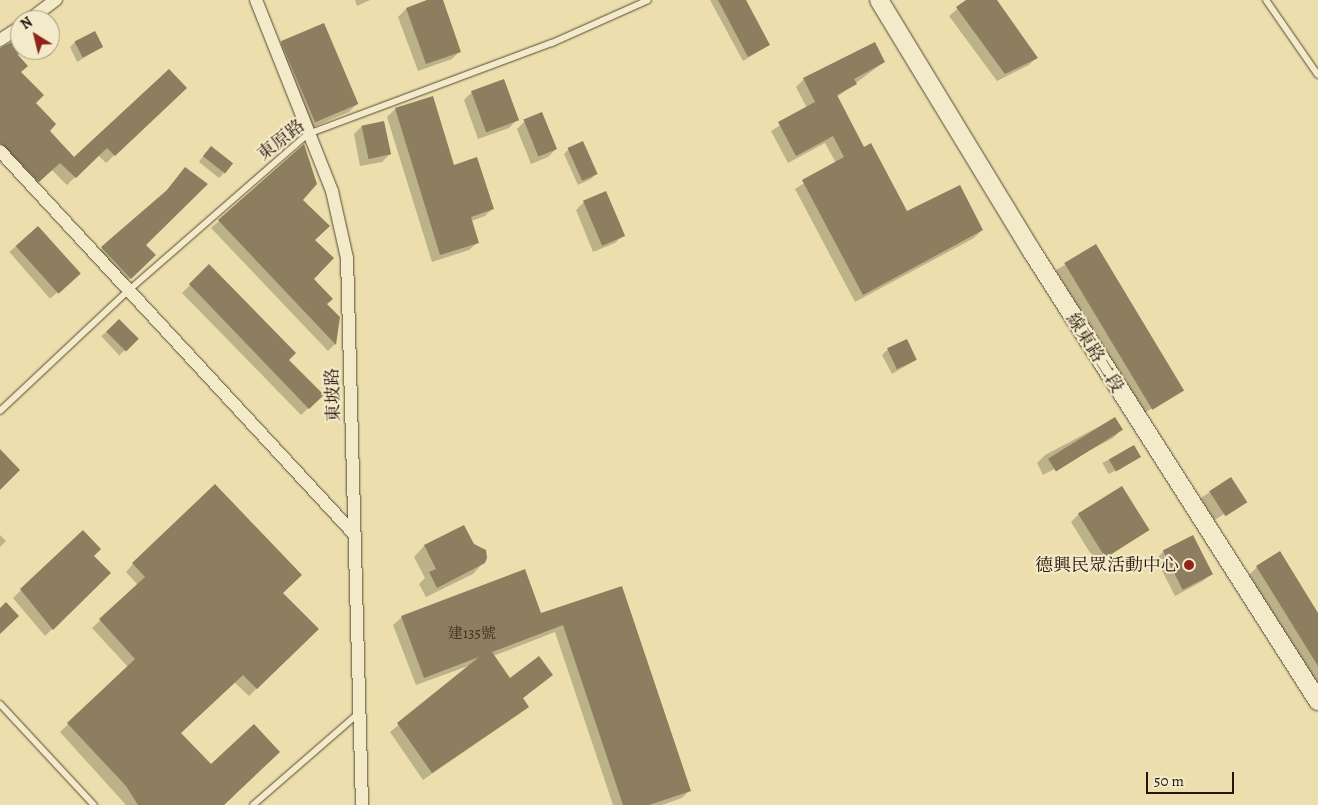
<!DOCTYPE html>
<html>
<head>
<meta charset="utf-8">
<style>
	body { margin:0 }
	#map { position:relative; width:1318px; height:805px; overflow:hidden; background:#ecdfad; font-family:Alegreya,"Noto Serif TC",serif }
	div>[style] { position:absolute }
	.shadow>* { inset:0; background:#0003; transform-origin:0 0 }
	.building>* { inset:0; background:#8c7e5f; transform-origin:0 0 }
	.roads { filter:drop-shadow(0 0 1px #574834) drop-shadow(0 0 1px #574834) }
	.lane>* { height:6px; margin:-3px; padding:0 3px; transform-origin:3px; border-radius:3px; background:#f3eaca }
	.street>* { height:12px; margin:-6px; padding:0 6px; transform-origin:6px; border-radius:6px; background:#f3eaca }
	.secondary>* { height:18px; margin:-9px; padding:0 9px; transform-origin:9px; border-radius:9px; background:#f3eaca }
	.dots>* { width:14px; height:14px; translate:-50% -50%; box-sizing:border-box; border:2px solid #f3eaca; border-radius:50% }
	span { translate:-50% -50%; white-space:nowrap; text-align:center; line-height:1.15; -webkit-text-stroke:4px #f3eaca; paint-order:stroke }
	.number-label { font-size:15px; color:#3f2f20 }
	.number-label span { -webkit-text-stroke-width:0 }
	.street-label { font-size:18px; color:#25150b }
	.poi-label { font-size:18px; color:#25150b }
	.right { translate:-100% -50%; text-align:right }
	.north { position:absolute; left:10px; top:10px; width:50px; height:50px; box-sizing:border-box; background:#f3eaca; border:1px solid #a1957e; border-radius:50%; rotate:324deg; font-size:14px; font-weight:700; line-height:20px; text-align:center; color:#25150b }
	.north::after { content:''; display:block; margin:auto; width:18px; height:22px; background:#8f2418; clip-path:polygon(50% 0,100% 100%,50% 72%,0 100%) }
	.scale { position:absolute; left:1146px; top:772px; width:88px; height:22px; box-sizing:border-box; border:2px solid #25150b; border-top:0; padding-left:6px; font-size:15px; line-height:18px; white-space:nowrap; color:#25150b; -webkit-text-stroke:4px #f3eaca; paint-order:stroke }
</style>
</head>
<body>
<div id="map">
	<div class="shadow">
		<div style="clip-path:polygon(355px 0,370px 0,357px 6px)"></div>
		<div style="clip-path:polygon(430px 0,441px 0,460px 51px,452px 59px,418px 71px,398px 17px,406px 9px)"></div>
		<div style="clip-path:polygon(710px 0,745px 0,769px 45px,743px 61px)"></div>
		<div style="clip-path:polygon(968px 0,996px 0,1036px 58px,1029px 65px,997px 81px,949px 16px)"></div>
		<div style="clip-path:polygon(75px 42px,102px 47px,77px 62px,70px 47px)"></div>
		<div style="clip-path:polygon(16px 43px,20px 48px,16px 56px,20px 72px,48px 131px,73px 159px,178px 96px,106px 163px,98px 155px,67px 185px,52px 170px,31px 189px,0 158px,0 49px)"></div>
		<div style="clip-path:polygon(282px 43px,357px 104px,349px 112px,306px 130px,274px 50px)"></div>
		<div style="clip-path:polygon(884px 62px,837px 97px,864px 148px,907px 213px,982px 230px,974px 238px,855px 302px,795px 189px,836px 163px,825px 143px,788px 163px,771px 131px,807px 108px,796px 87px,804px 79px)"></div>
		<div style="clip-path:polygon(472px 92px,517px 120px,509px 128px,478px 139px,464px 100px)"></div>
		<div style="clip-path:polygon(395px 109px,493px 208px,485px 216px,471px 221px,477px 243px,469px 250px,432px 262px,387px 117px)"></div>
		<div style="clip-path:polygon(525px 121px,556px 149px,548px 157px,531px 164px,517px 129px)"></div>
		<div style="clip-path:polygon(362px 126px,390px 154px,382px 162px,360px 166px,354px 134px)"></div>
		<div style="clip-path:polygon(304px 146px,301px 200px,313px 240px,312px 279px,326px 305px,335px 344px,328px 351px,211px 228px)"></div>
		<div style="clip-path:polygon(569px 149px,596px 174px,591px 179px,578px 185px,564px 154px)"></div>
		<div style="clip-path:polygon(206px 152px,224px 173px,219px 178px,199px 162px)"></div>
		<div style="clip-path:polygon(185px 168px,144px 245px,154px 255px,123px 285px,94px 255px,162px 196px)"></div>
		<div style="clip-path:polygon(584px 202px,623px 235px,615px 243px,593px 252px,576px 210px)"></div>
		<div style="left:38px;top:227px;width:62px;height:38px;rotate:49deg"></div>
		<div style="left:1096px;top:246px;width:168px;height:47px;rotate:59deg"></div>
		<div style="clip-path:polygon(209px 266px,287px 360px,322px 395px,301px 415px,182px 293px)"></div>
		<div style="left:119px;top:320px;width:26px;height:24px;rotate:47deg"></div>
		<div style="clip-path:polygon(887px 350px,916px 360px,892px 374px,882px 355px)"></div>
		<div style="clip-path:polygon(1115px 418px,1121px 430px,1113px 438px,1043px 475px,1037px 463px,1045px 455px)"></div>
		<div style="left:1133px;top:446px;width:13px;height:35px;rotate:61deg"></div>
		<div style="left:1231px;top:479px;width:26px;height:36px;rotate:58deg"></div>
		<div style="clip-path:polygon(1079px 514px,1148px 530px,1097px 564px,1071px 522px)"></div>
		<div style="clip-path:polygon(463px 526px,484px 562px,473px 574px,426px 597px,419px 584px,425px 578px,414px 557px,424px 546px)"></div>
		<div style="clip-path:polygon(0 535px,6px 541px,0 547px)"></div>
		<div style="clip-path:polygon(1164px 551px,1211px 574px,1203px 581px,1175px 596px,1156px 559px)"></div>
		<div style="clip-path:polygon(93px 556px,109px 573px,45px 636px,13px 598px,21px 590px)"></div>
		<div style="clip-path:polygon(133px 564px,282px 593px,317px 629px,249px 696px,234px 682px,180px 733px,211px 766px,278px 752px,224px 805px,126px 805px,60px 732px,128px 667px,92px 628px,138px 585px,126px 572px)"></div>
		<div style="clip-path:polygon(1257px 567px,1318px 615px,1318px 686px,1249px 575px)"></div>
		<div style="clip-path:polygon(524px 571px,541px 615px,621px 587px,690px 790px,682px 798px,662px 805px,613px 805px,555px 632px,493px 656px,509px 680px,551px 675px,522px 699px,527px 707px,519px 714px,423px 780px,390px 732px,471px 665px,416px 685px,393px 625px,401px 618px)"></div>
	</div>
	<div class="building">
		<div style="clip-path:polygon(427px 0,443px 0,461px 52px,426px 64px,406px 8px)"></div>
		<div style="clip-path:polygon(718px 0,746px 0,770px 45px,748px 57px)"></div>
		<div style="clip-path:polygon(966px 0,997px 0,1038px 58px,1005px 74px,956px 7px)"></div>
		<div style="left:324px;top:23px;width:88px;height:47px;rotate:67deg"></div>
		<div style="left:95px;top:31px;width:18px;height:23px;rotate:63deg"></div>
		<div style="clip-path:polygon(12px 42px,20px 46px,18px 55px,28px 66px,21px 72px,44px 95px,36px 103px,56px 124px,50px 131px,74px 157px,169px 69px,187px 88px,115px 156px,107px 148px,76px 178px,60px 163px,39px 182px,0 143px,0 48px)"></div>
		<div style="clip-path:polygon(875px 42px,885px 62px,854px 79px,857px 84px,837px 95px,864px 147px,871px 143px,907px 211px,960px 185px,983px 230px,863px 295px,802px 180px,844px 157px,833px 136px,796px 156px,778px 122px,815px 102px,803px 78px)"></div>
		<div style="left:504px;top:79px;width:44px;height:35px;rotate:70deg"></div>
		<div style="clip-path:polygon(433px 96px,454px 165px,477px 157px,494px 209px,471px 217px,479px 243px,440px 255px,395px 108px)"></div>
		<div style="left:542px;top:112px;width:40px;height:20px;rotate:68deg"></div>
		<div style="left:384px;top:121px;width:34px;height:23px;rotate:78deg"></div>
		<div style="left:583px;top:141px;width:36px;height:17px;rotate:66deg"></div>
		<div style="clip-path:polygon(304px 144px,317px 184px,303px 200px,330px 226px,315px 240px,334px 258px,314px 279px,333px 299px,327px 304px,340px 317px,336px 345px,218px 220px)"></div>
		<div style="left:211px;top:146px;width:28px;height:13px;rotate:38deg"></div>
		<div style="clip-path:polygon(185px 167px,208px 184px,146px 245px,156px 255px,131px 279px,101px 247px,167px 190px)"></div>
		<div style="left:606px;top:191px;width:49px;height:25px;rotate:67deg"></div>
		<div style="left:38px;top:226px;width:64px;height:30px;rotate:48deg"></div>
		<div style="left:1096px;top:244px;width:171px;height:37px;rotate:59deg"></div>
		<div style="clip-path:polygon(209px 264px,296px 353px,289px 360px,324px 395px,309px 409px,189px 284px)"></div>
		<div style="left:119px;top:319px;width:28px;height:18px;rotate:45deg"></div>
		<div style="left:907px;top:339px;width:23px;height:22px;rotate:65deg"></div>
		<div style="left:1115px;top:417px;width:15px;height:79px;rotate:58deg"></div>
		<div style="left:1134px;top:445px;width:14px;height:29px;rotate:60deg"></div>
		<div style="clip-path:polygon(0 449px,20px 470px,0 490px)"></div>
		<div style="left:1231px;top:477px;width:30px;height:26px;rotate:57deg"></div>
		<div style="clip-path:polygon(215px 484px,302px 575px,283px 593px,319px 629px,257px 689px,243px 675px,181px 733px,211px 764px,254px 724px,280px 752px,224px 805px,138px 805px,126px 786px,67px 723px,135px 659px,99px 619px,145px 577px,132px 563px)"></div>
		<div style="left:1122px;top:486px;width:52px;height:52px;rotate:58deg"></div>
		<div style="clip-path:polygon(464px 525px,474px 544px,486px 550px,487px 558px,485px 563px,437px 588px,429px 572px,436px 569px,424px 545px)"></div>
		<div style="clip-path:polygon(83px 530px,101px 549px,94px 556px,111px 573px,53px 630px,20px 589px)"></div>
		<div style="left:1193px;top:535px;width:44px;height:34px;rotate:63deg"></div>
		<div style="clip-path:polygon(1280px 551px,1318px 613px,1318px 666px,1256px 566px)"></div>
		<div style="clip-path:polygon(525px 569px,541px 613px,622px 586px,691px 791px,649px 805px,623px 805px,563px 625px,492px 652px,510px 678px,539px 656px,553px 675px,523px 698px,529px 707px,432px 773px,397px 723px,479px 657px,424px 678px,401px 616px)"></div>
		<div style="clip-path:polygon(6px 602px,19px 616px,0 634px,0 608px)"></div>
	</div>
	<div class="roads">
		<div class="lane">
			<div style="left:1266px;top:0;width:91px;rotate:55.3deg"></div>
			<div style="left:0;top:411px;width:177px;rotate:-43.2deg"></div>
			<div style="left:129px;top:290px;width:237px;rotate:-41.1deg"></div>
			<div style="left:308px;top:134px;width:260px;rotate:-20.5deg"></div>
			<div style="left:552px;top:43px;width:105px;rotate:-24.1deg"></div>
			<div style="left:0;top:704px;width:138px;rotate:47.1deg"></div>
			<div style="left:253px;top:805px;width:140px;rotate:-41deg"></div>
		</div>
		<div class="street">
			<div style="left:256px;top:0;width:206px;rotate:68.3deg"></div>
			<div style="left:332px;top:191px;width:69px;rotate:77.4deg"></div>
			<div style="left:347px;top:258px;width:547px;rotate:88.43deg"></div>
			<div style="left:29px;top:20px;width:34px;rotate:-37deg"></div>
			<div style="left:0;top:40px;width:24px;rotate:-33deg"></div>
			<div style="left:0;top:151px;width:522px;rotate:47.25deg"></div>
		</div>
		<div class="secondary">
			<div style="left:879px;top:0;width:293px;rotate:58.7deg"></div>
			<div style="left:1031px;top:250px;width:535px;rotate:57.53deg"></div>
		</div>
	</div>
	<div class="dots">
		<div style="left:1189px;top:565px;background:#8f2418"></div>
	</div>
	<div class="number-label">
		<span style="left:472px;top:634px">建135號</span>
	</div>
	<div class="street-label">
		<span style="left:281px;top:140px;rotate:-38deg">東原路</span>
		<span style="left:1095px;top:353px;rotate:58deg">線東路二段</span>
		<span style="left:333px;top:395px;rotate:-92deg">東坡路</span>
	</div>
	<div class="poi-label">
		<span class="right" style="left:1179px;top:565px">德興民眾活動中心</span>
	</div>
	<div class="north">N</div>
	<div class="scale">50 m</div>
</div>
</body>
</html>
